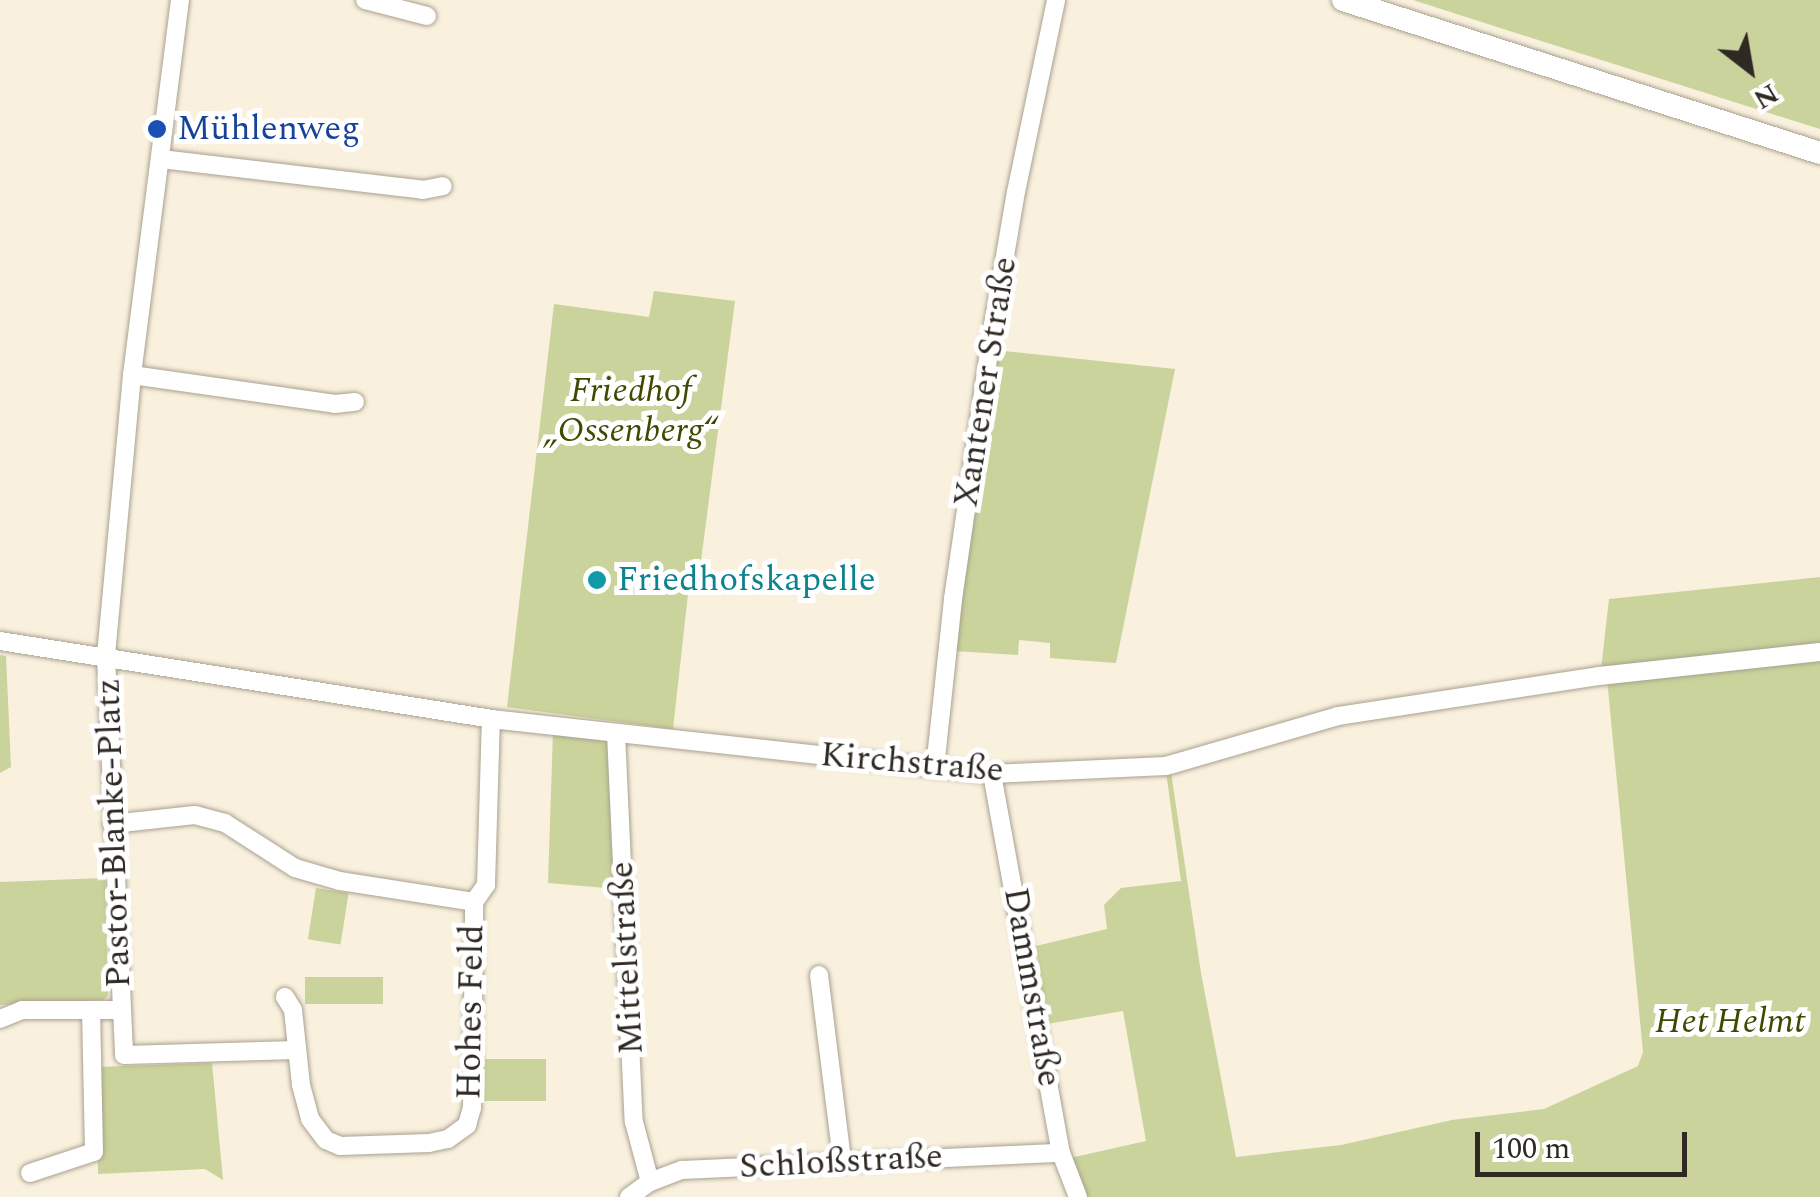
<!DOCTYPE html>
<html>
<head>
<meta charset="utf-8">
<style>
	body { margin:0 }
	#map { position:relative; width:1820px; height:1197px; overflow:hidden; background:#f9f0de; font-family:Spectral,serif }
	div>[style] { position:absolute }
	.green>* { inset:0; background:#cad39b; transform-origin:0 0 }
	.roads { filter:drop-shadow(0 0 2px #a9a18f) drop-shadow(0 0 2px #a9a18f) }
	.street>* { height:18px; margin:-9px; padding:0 9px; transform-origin:9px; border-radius:9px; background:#fff }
	.secondary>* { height:22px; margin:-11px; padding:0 11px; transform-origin:11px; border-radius:11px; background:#fff }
	.dots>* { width:28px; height:28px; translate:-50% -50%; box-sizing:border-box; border:5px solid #fff; border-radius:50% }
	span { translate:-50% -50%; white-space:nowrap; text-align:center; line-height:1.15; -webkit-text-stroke:10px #fff; paint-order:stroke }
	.transit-label { font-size:35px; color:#164399 }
	.left { translate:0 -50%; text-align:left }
	.street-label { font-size:35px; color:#2e2a23 }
	.park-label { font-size:35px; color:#414800; font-style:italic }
	.culture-label { font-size:35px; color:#0d838f }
	.north { position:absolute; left:1700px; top:20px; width:100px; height:100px; -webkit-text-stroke:8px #fff; paint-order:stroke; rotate:149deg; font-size:28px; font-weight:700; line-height:40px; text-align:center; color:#2e2a23 }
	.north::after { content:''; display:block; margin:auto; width:35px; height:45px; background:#2e2a23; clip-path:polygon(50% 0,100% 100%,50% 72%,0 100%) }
	.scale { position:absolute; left:1475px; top:1132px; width:212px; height:45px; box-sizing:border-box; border:5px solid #2e2a23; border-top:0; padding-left:12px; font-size:30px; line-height:35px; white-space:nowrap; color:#2e2a23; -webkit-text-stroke:8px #fff; paint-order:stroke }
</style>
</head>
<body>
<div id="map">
	<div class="green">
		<div style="clip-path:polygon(1413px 0,1820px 0,1820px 129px,1519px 34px)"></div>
		<div style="clip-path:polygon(654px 291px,735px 301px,699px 576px,690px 576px,673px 729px,507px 707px,554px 304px,649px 317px)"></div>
		<div style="clip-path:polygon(995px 350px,1175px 369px,1116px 663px,1050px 658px,1050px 643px,1019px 640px,1018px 655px,954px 651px)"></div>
		<div style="clip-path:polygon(1820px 577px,1820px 1197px,1081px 1197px,1070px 1158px,1146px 1141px,1123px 1011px,1047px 1024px,1036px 946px,1107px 929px,1104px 905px,1121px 888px,1181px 881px,1166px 772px,1171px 772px,1201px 973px,1236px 1157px,1341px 1145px,1452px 1120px,1544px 1109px,1638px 1066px,1643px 1052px,1607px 679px,1711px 655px,1601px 669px,1609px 599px)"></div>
		<div style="clip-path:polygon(0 655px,6px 656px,11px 767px,0 773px)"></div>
		<div style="clip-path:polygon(553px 732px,610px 742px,617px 889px,548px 883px)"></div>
		<div style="clip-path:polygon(105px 878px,108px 996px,103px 1000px,0 1005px,0 882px)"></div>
		<div style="left:316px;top:888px;width:33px;height:52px;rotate:9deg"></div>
		<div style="left:383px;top:977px;width:27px;height:78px;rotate:90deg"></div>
		<div style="left:483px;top:1059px;width:63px;height:42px"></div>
		<div style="clip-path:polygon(212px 1063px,223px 1180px,205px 1169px,98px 1174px,97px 1067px)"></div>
	</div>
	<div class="roads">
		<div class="street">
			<div style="left:180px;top:0;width:378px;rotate:97.3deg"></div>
			<div style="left:132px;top:375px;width:282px;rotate:95.3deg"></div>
			<div style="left:106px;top:656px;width:399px;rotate:87.4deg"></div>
			<div style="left:124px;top:1055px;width:172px;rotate:-1.7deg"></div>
			<div style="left:365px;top:0;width:64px;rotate:14.5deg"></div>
			<div style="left:161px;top:159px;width:264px;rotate:6.7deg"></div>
			<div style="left:423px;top:190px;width:20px;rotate:-11deg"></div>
			<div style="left:132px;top:375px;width:205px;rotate:8.1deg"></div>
			<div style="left:335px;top:404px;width:20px;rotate:-6deg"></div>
			<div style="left:0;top:641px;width:497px;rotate:9deg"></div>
			<div style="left:491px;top:719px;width:504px;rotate:6.26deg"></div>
			<div style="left:992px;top:774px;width:174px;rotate:-2.6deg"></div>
			<div style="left:1166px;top:766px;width:179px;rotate:-16.2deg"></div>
			<div style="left:1338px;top:716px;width:264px;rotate:-8.7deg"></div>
			<div style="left:1599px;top:676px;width:222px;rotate:-6.2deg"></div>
			<div style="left:616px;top:733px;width:389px;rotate:87.4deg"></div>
			<div style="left:634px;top:1122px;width:62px;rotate:75.1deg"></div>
			<div style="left:935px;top:768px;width:170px;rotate:-83.9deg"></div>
			<div style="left:953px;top:599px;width:270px;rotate:-81.7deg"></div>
			<div style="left:992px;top:332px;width:142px;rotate:-80.3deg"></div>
			<div style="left:1016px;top:192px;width:196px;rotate:-78.2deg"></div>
			<div style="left:992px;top:774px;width:385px;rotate:79.7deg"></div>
			<div style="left:1061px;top:1153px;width:47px;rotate:68.9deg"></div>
			<div style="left:112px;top:824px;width:83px;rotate:-6.2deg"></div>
			<div style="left:195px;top:815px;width:31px;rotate:15deg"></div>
			<div style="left:225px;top:823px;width:83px;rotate:32.7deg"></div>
			<div style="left:295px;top:868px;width:47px;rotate:16.1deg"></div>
			<div style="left:340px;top:881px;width:136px;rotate:8.9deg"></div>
			<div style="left:819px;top:975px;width:186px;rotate:82.9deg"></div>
			<div style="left:285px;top:997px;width:15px;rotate:58deg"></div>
			<div style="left:293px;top:1010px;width:75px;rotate:83.9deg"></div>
			<div style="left:301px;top:1085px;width:35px;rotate:75deg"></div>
			<div style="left:310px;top:1119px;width:26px;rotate:53deg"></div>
			<div style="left:326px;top:1140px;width:15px;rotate:23deg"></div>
			<div style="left:340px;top:1146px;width:89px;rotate:-1.9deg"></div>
			<div style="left:429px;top:1143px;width:19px;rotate:-12deg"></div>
			<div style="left:448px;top:1139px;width:24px;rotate:-36deg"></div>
			<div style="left:467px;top:1125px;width:18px;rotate:-74deg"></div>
			<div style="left:472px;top:1108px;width:206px;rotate:-89.4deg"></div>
			<div style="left:474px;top:902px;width:21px;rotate:-55deg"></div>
			<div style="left:486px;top:885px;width:166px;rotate:-88.3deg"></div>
			<div style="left:0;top:1019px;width:24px;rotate:-22deg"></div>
			<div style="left:22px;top:1010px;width:99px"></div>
			<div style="left:30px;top:1173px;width:67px;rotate:-18.2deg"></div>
			<div style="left:94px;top:1152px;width:141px;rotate:-91.2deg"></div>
			<div style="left:629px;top:1197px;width:26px;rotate:-36deg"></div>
			<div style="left:650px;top:1182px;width:34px;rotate:-21deg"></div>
			<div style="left:682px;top:1170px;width:379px;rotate:-2.6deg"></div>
		</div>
		<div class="secondary">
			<div style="left:1343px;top:0;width:501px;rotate:17.78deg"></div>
		</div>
	</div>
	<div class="dots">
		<div style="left:157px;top:129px;background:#1a4fb4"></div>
		<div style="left:597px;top:580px;background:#0f9aa8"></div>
	</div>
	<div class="transit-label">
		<span class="left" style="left:177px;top:129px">Mühlenweg</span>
	</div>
	<div class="street-label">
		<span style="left:986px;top:382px;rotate:-81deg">Xantener Straße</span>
		<span style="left:912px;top:763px;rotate:5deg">Kirchstraße</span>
		<span style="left:114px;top:833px;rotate:-92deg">Pastor-Blanke-Platz</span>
		<span style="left:627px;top:958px;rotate:-93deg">Mittelstraße</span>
		<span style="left:1032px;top:987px;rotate:80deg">Dammstraße</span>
		<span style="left:471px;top:1012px;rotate:-89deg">Hohes Feld</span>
		<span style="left:841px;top:1162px;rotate:-3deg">Schloßstraße</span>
	</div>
	<div class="park-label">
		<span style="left:631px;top:411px">Friedhof<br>„Ossenberg“</span>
		<span style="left:1730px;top:1022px">Het Helmt</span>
	</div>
	<div class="culture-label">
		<span class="left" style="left:617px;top:580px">Friedhofskapelle</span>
	</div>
	<div class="north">N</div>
	<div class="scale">100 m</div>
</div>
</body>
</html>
